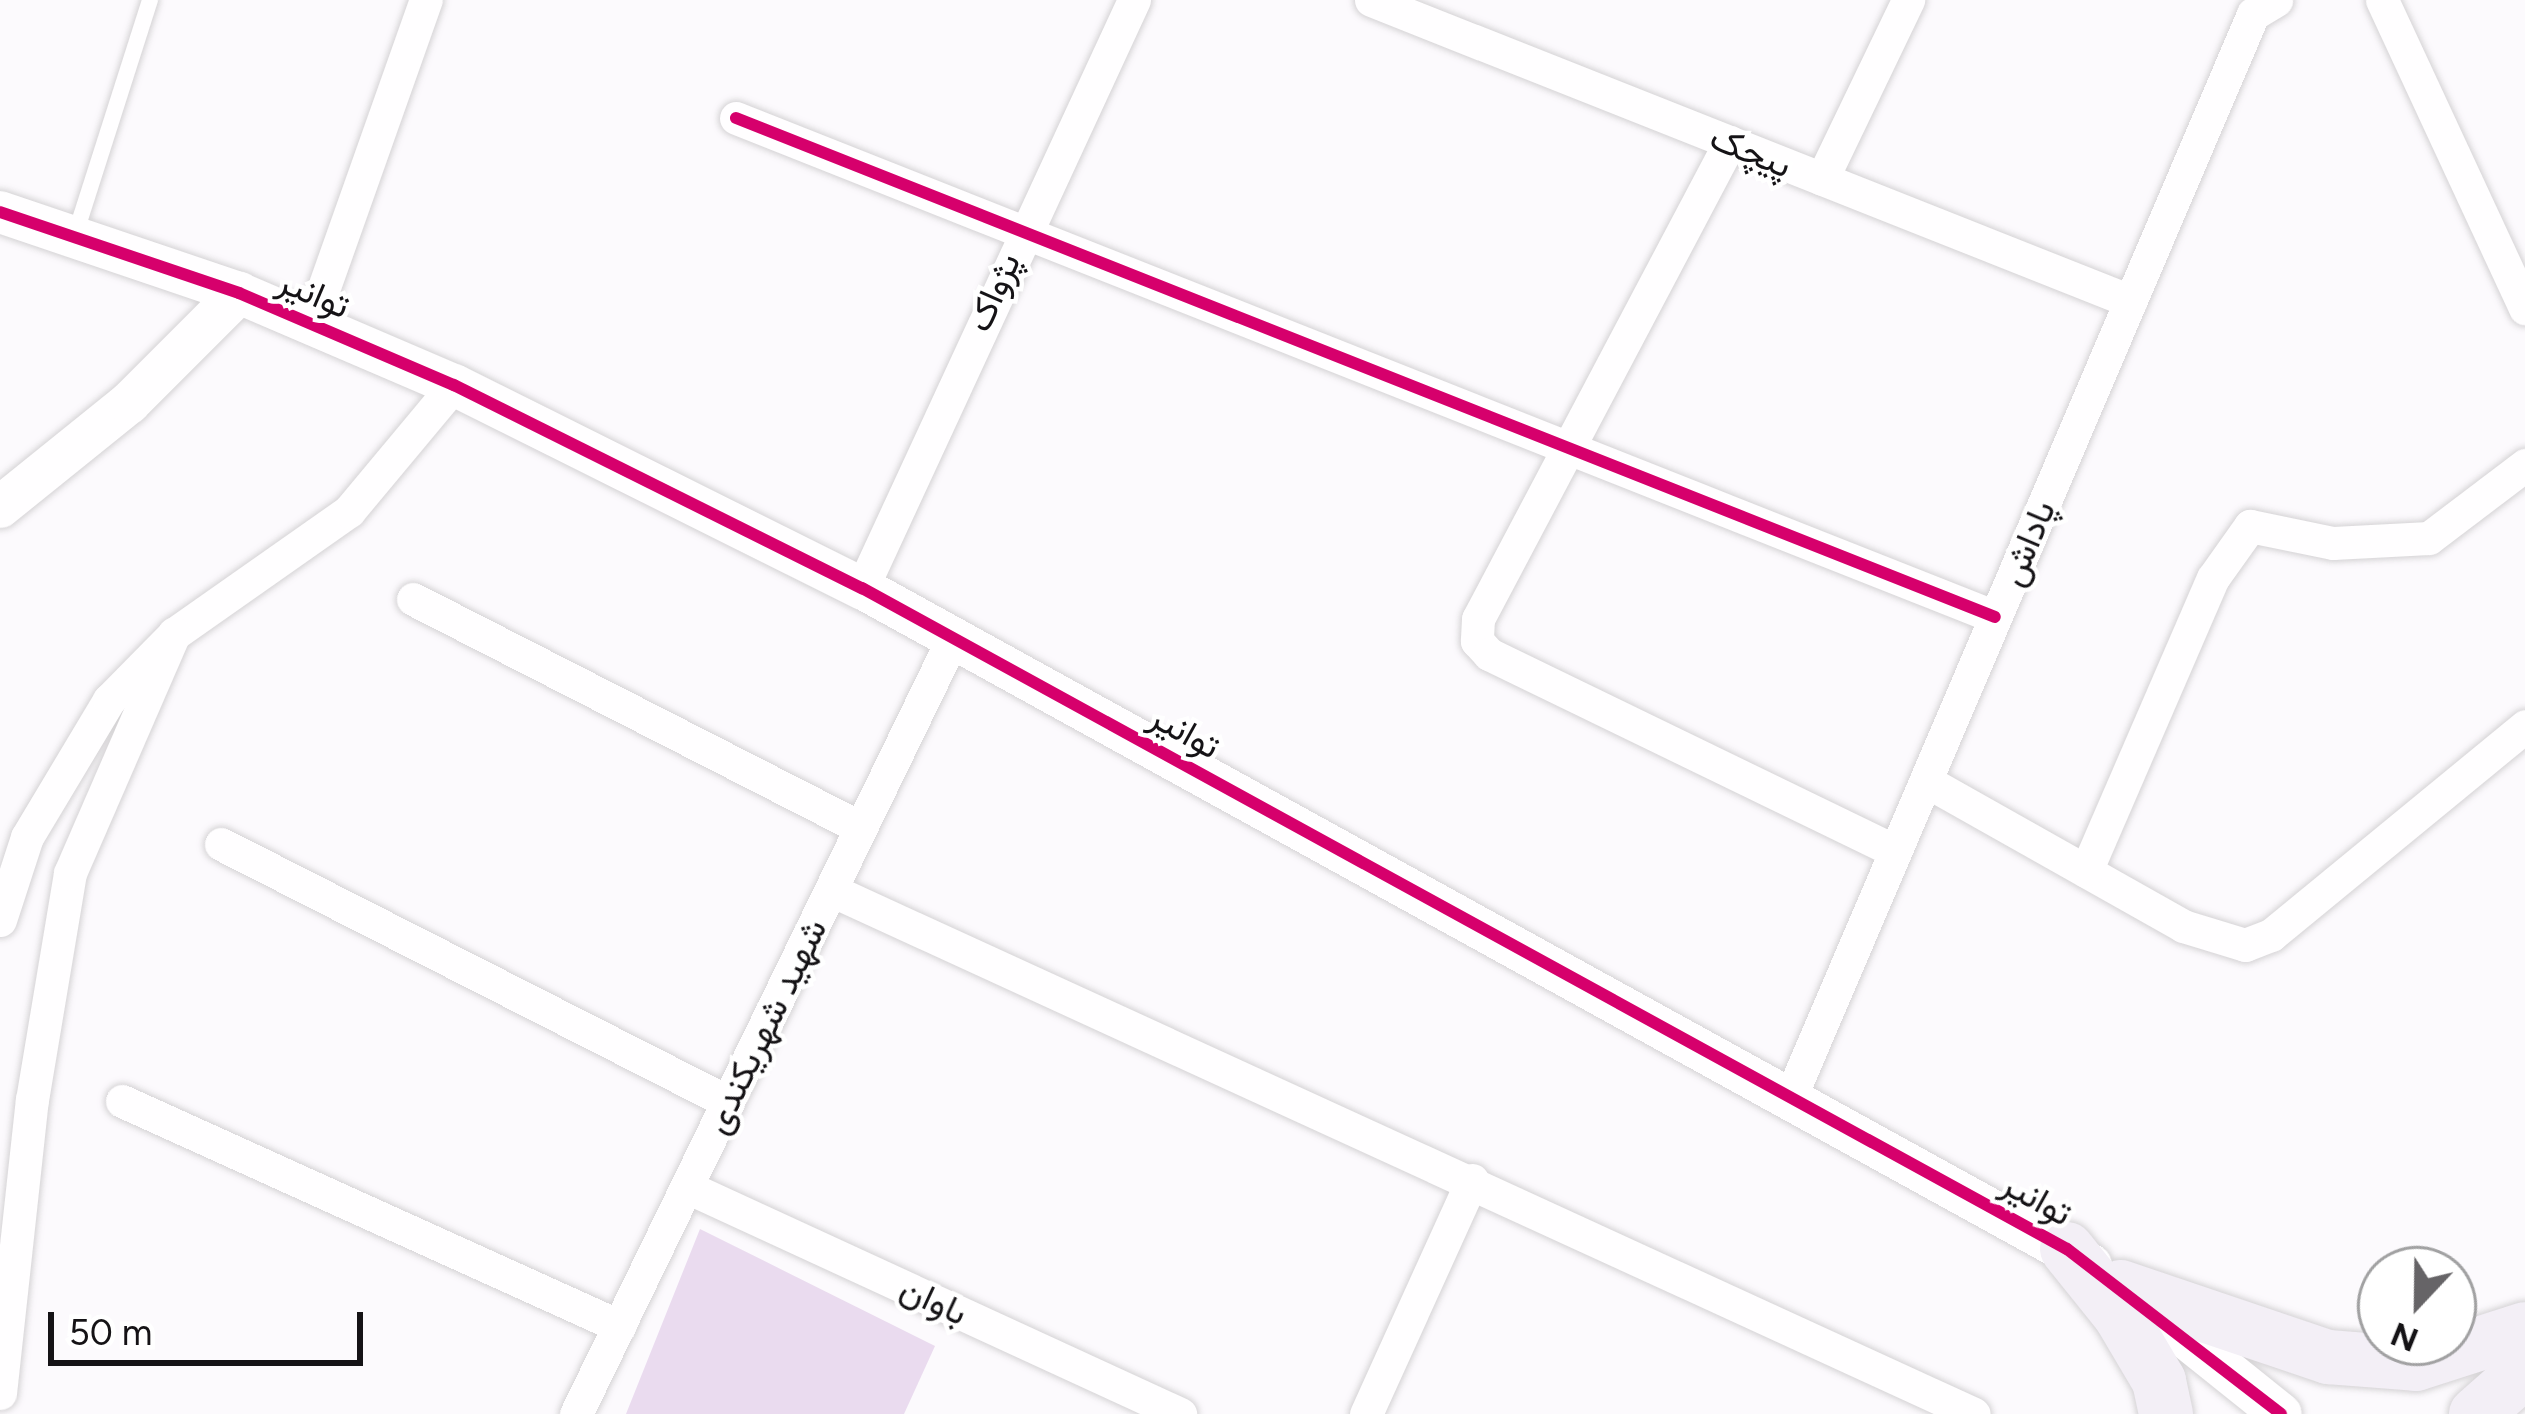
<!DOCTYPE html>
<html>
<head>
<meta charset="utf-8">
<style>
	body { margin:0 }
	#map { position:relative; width:2525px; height:1414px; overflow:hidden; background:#fcfafd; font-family:Figtree,Vazirmatn,sans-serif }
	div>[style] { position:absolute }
	.green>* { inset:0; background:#eadbef }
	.roads { filter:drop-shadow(0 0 3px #d5d3d5) drop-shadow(0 0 3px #d5d3d5) }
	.service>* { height:16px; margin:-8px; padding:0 8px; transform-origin:8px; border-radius:8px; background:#fffeff }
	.minor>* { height:33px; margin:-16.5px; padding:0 16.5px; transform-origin:16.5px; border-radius:16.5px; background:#fffeff }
	.tertiary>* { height:42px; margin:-21px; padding:0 21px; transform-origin:21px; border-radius:21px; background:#fffeff }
	.primary>* { height:54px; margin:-27px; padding:0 27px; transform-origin:27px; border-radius:27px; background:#f3eff6 }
	.cycleway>* { height:12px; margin:-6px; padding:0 6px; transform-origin:6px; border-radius:6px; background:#d6006c }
	span { translate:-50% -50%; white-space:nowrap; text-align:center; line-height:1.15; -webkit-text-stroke:9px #fff; paint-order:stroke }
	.street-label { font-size:36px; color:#151316 }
	.north { position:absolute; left:2357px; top:1246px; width:120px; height:120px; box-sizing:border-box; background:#fff; border:3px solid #a1a1a2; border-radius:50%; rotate:202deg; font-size:33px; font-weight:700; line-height:48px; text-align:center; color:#151316 }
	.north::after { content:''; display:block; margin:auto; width:42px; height:54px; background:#666467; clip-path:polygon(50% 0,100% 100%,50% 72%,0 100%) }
	.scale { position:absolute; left:48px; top:1312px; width:315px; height:54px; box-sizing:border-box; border:6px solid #151316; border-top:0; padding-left:15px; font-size:36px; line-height:42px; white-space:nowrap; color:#151316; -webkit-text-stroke:9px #fff; paint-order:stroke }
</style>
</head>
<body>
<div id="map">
	<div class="green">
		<div style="clip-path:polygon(700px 1229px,935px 1346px,904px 1414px,626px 1414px)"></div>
	</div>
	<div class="roads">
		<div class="service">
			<div style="left:75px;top:235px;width:247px;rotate:-72.3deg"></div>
		</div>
		<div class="minor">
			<div style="left:1371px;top:0;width:817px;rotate:21.63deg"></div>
			<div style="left:2382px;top:0;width:340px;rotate:65.1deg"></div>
			<div style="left:736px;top:118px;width:1354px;rotate:21.62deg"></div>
			<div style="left:1730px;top:142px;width:539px;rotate:117.85deg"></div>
			<div style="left:1478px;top:619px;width:22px;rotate:93deg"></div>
			<div style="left:1477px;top:641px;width:18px;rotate:47deg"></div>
			<div style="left:1489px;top:654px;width:451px;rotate:25.9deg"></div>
			<div style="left:1822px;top:179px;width:199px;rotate:-64.3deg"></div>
			<div style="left:311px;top:324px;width:344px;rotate:-70.5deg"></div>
			<div style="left:862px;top:588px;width:648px;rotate:-65.18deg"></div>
			<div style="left:413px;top:599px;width:503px;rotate:27.07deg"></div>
			<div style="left:1926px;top:781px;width:295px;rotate:29.4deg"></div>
			<div style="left:2183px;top:926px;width:65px;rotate:17deg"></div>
			<div style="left:2245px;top:945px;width:28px;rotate:-21deg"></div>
			<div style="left:2271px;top:935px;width:329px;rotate:-39.4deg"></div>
			<div style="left:221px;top:844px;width:569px;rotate:26.97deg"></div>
			<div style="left:2086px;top:871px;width:319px;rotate:-66.6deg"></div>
			<div style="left:2213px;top:578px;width:64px;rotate:-54.6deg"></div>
			<div style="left:2250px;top:526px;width:85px;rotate:11.6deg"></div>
			<div style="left:2333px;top:543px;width:96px;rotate:-3deg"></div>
			<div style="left:2429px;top:538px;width:121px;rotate:-37.2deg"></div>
			<div style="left:831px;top:890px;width:1257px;rotate:24.63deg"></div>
			<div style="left:0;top:920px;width:87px;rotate:-72deg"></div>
			<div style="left:27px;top:837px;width:160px;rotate:-59.1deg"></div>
			<div style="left:109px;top:700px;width:93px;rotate:-45.4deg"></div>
			<div style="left:174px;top:634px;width:214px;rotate:-35.1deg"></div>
			<div style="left:349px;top:511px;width:164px;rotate:-50.2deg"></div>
			<div style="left:1790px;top:1098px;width:1179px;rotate:-66.87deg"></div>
			<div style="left:2253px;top:14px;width:27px;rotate:-31deg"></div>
			<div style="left:122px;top:1101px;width:546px;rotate:24.36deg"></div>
			<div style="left:687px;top:1187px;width:543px;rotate:24.72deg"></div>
			<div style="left:0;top:1393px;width:295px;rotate:-83.8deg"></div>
			<div style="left:32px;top:1100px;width:230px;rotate:-80.5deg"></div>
			<div style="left:70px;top:873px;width:261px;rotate:-66.5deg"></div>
			<div style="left:576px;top:1414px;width:863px;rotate:-64.09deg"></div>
			<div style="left:1366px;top:1414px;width:257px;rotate:-65.6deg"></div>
		</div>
		<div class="tertiary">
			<div style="left:0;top:212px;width:252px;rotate:18.7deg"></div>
			<div style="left:239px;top:293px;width:234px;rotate:23.2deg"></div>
			<div style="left:454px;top:385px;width:456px;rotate:26.5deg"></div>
			<div style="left:862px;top:588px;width:1403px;rotate:28.85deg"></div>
			<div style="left:0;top:507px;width:166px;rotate:-38.9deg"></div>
			<div style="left:129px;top:403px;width:156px;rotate:-45deg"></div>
			<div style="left:2141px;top:1302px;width:179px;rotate:38.7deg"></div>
		</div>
		<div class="primary">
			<div style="left:2067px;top:1249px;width:85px;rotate:51.2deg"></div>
			<div style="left:2120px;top:1315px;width:77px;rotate:59.4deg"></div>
			<div style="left:2159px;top:1381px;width:34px;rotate:78deg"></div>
			<div style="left:2121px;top:1287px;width:219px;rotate:18.7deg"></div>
			<div style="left:2328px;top:1357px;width:88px;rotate:4.5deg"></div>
			<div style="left:2416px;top:1364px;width:114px;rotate:-17.8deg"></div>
			<div style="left:2476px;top:1414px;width:65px;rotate:-41.3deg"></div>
		</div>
	</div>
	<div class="cycleway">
		<div style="left:736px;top:118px;width:1354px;rotate:21.62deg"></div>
		<div style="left:0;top:212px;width:252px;rotate:18.7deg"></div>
		<div style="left:239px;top:293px;width:234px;rotate:23.2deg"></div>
		<div style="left:454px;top:385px;width:456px;rotate:26.5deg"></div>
		<div style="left:862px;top:588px;width:1374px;rotate:28.75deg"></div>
		<div style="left:2067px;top:1249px;width:270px;rotate:37.6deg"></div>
	</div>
	<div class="street-label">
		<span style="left:1751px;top:151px;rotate:22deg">پیچک</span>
		<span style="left:993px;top:292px;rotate:-66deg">پژواک</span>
		<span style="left:314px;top:293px;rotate:23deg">توانیر</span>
		<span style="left:2027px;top:543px;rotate:-67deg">پاداش</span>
		<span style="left:1185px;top:731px;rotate:29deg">توانیر</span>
		<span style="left:765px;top:1026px;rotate:-64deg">شهید شهریکندی</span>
		<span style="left:2037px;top:1198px;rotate:29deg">توانیر</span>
		<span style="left:934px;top:1300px;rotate:25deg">باوان</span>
	</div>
	<div class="north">N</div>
	<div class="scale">50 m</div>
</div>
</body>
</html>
